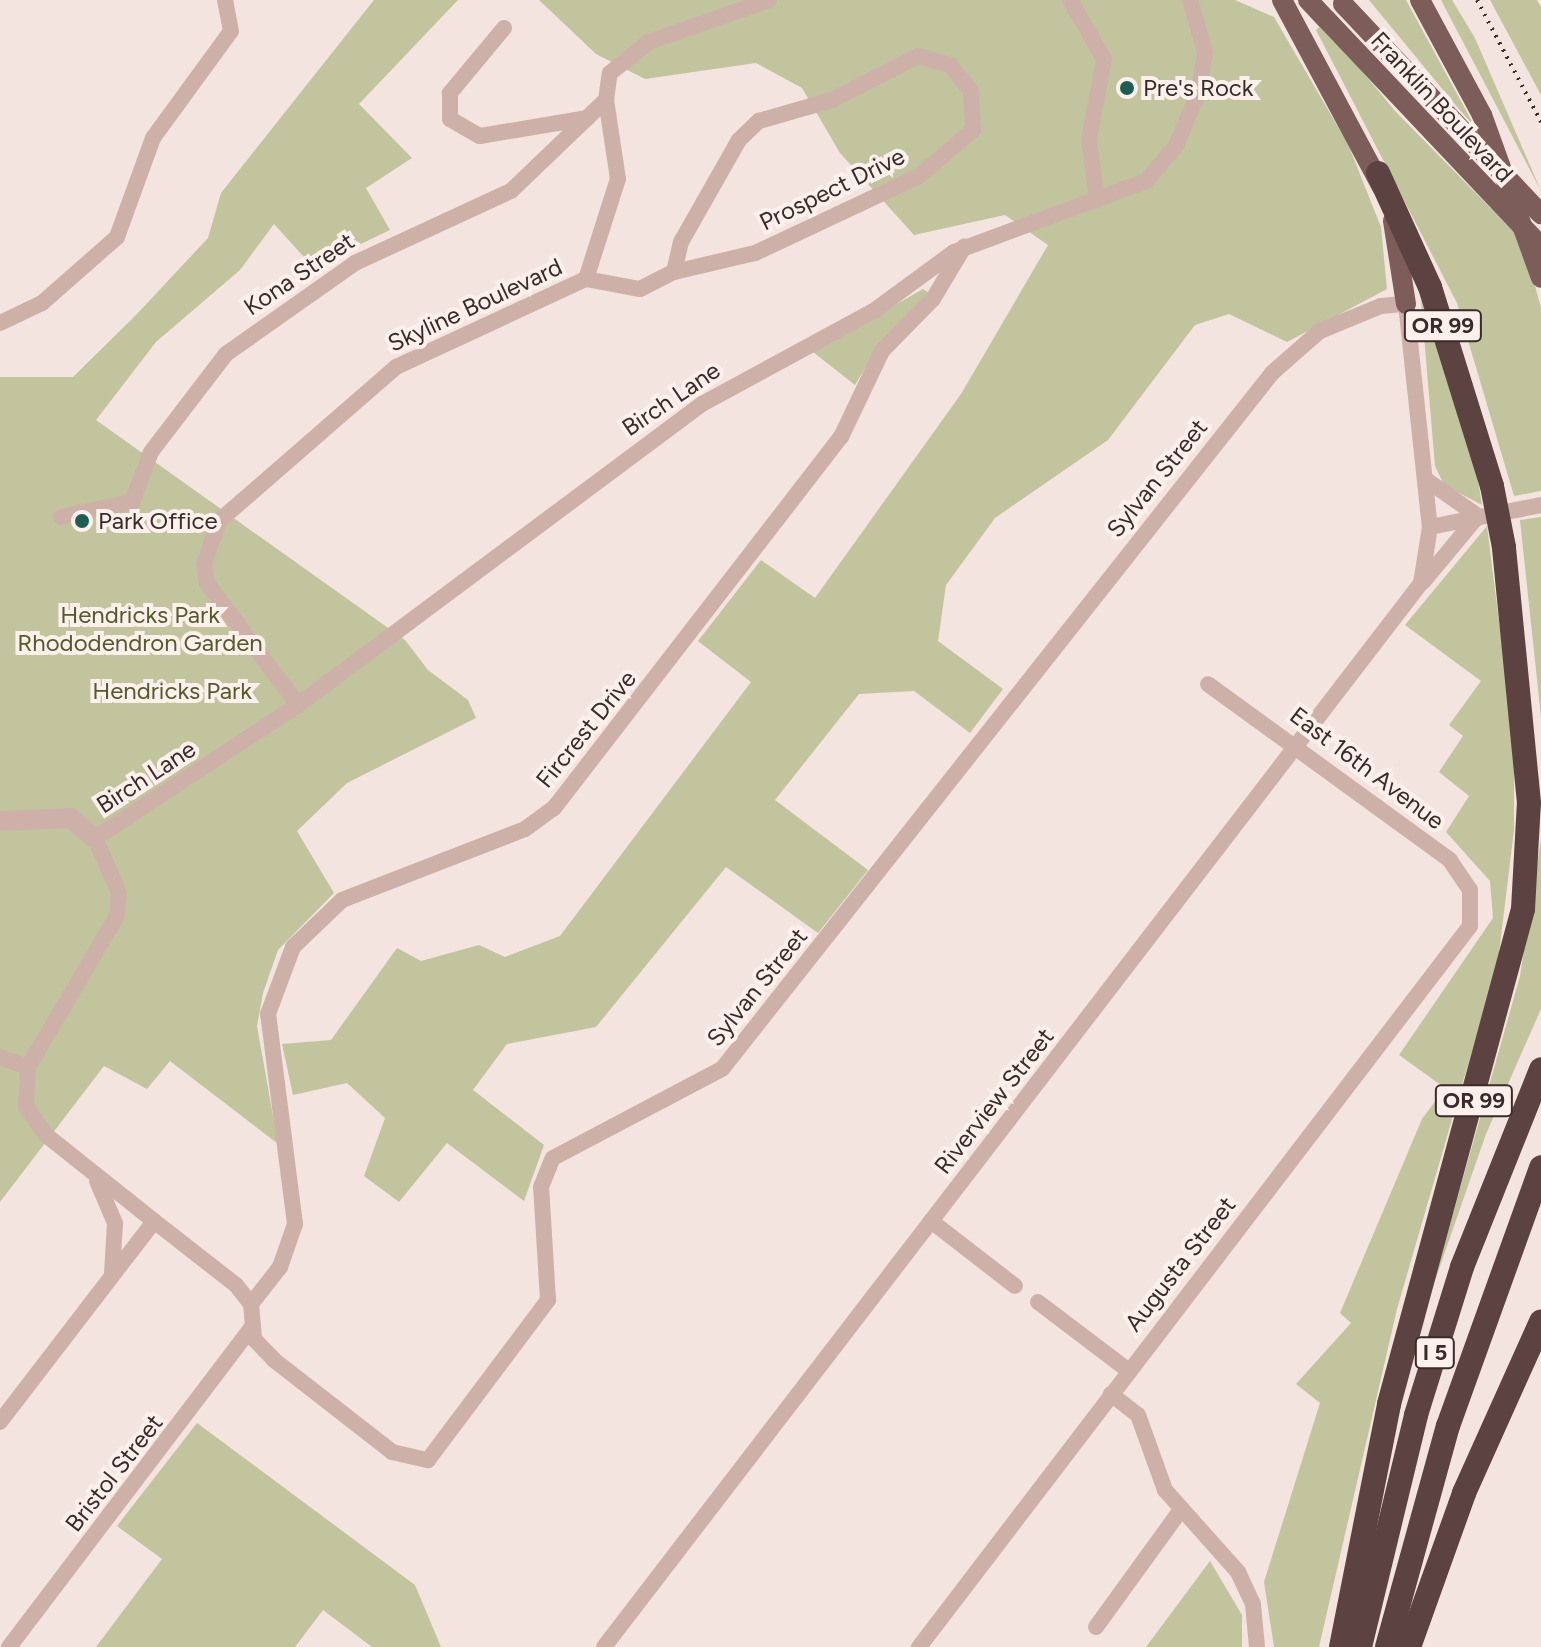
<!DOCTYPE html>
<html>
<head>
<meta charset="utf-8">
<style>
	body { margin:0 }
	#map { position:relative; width:1541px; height:1647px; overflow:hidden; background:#f4e4df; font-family:Figtree,sans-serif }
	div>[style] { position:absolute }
	.green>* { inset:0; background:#c1c49d }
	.minor>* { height:16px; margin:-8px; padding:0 8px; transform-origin:8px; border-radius:8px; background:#cdb1a9 }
	.tertiary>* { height:20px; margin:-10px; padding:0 10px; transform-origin:10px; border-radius:10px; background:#cdb1a9 }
	.primary>* { height:20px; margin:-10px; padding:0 10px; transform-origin:10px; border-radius:10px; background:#7d5d5a }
	.motorway>* { height:24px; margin:-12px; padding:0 12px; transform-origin:12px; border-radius:12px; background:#5c4240 }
	.rail>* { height:4px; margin-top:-2px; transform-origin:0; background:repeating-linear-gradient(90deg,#3a2a29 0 2px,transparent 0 8px) }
	.primary-bridge>* { height:20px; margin:-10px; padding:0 10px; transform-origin:10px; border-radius:10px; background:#7d5d5a }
	.motorway-bridge>* { height:24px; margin:-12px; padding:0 12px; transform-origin:12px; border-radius:12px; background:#5c4240 }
	.dots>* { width:22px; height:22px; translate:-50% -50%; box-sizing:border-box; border:4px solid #fbf0ec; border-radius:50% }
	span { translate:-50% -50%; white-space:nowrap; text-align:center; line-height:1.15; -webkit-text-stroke:8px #fbf0ec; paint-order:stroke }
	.shield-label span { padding:2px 6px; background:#fbf0ec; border:2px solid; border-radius:6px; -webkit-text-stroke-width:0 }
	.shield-label { font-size:22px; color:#3a2a29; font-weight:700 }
	.poi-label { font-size:24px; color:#3a2a29 }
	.left { translate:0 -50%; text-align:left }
	.street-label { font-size:24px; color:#3a2a29 }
	.park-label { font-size:24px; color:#555a2c }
</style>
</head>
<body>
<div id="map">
	<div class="green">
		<div style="clip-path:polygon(374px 0,458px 0,359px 104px,412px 158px,366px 188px,390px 230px,313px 267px,274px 224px,240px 270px,156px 342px,96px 420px,405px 640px,428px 670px,468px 700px,476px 718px,347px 783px,297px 831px,334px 893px,278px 950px,263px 993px,257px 1026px,278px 1144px,170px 1061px,147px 1089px,104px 1066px,0 1202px,0 377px,73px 377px,136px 315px,208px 238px,221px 193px)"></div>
		<div style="clip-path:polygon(539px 0,1235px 0,1274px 17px,1348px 144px,1381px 227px,1387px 289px,1287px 342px,1229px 314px,1195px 325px,1108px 440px,995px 518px,946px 585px,938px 641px,1003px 689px,970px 733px,914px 691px,859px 694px,775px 800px,868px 870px,818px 933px,726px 867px,596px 1027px,507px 1044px,473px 1090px,544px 1145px,524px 1201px,447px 1143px,399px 1202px,364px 1176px,385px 1118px,347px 1083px,293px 1095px,282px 1044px,331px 1040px,397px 948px,421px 961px,479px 945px,505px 957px,560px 936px,751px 682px,698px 641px,761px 560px,815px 598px,961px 394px,1048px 245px,1005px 215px,914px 235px,840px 153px,802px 88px,756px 63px,645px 79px,596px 54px)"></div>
		<div style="clip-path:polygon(1369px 0,1406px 0,1475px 127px,1458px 108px)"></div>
		<div style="clip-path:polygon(1441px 0,1452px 0,1475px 38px,1541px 191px)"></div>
		<div style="clip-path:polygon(1490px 0,1537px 0,1541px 7px,1541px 95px)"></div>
		<div style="clip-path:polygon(1323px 24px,1395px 111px,1523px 241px,1541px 308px,1541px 491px,1514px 496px,1457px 303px,1316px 30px)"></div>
		<div style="clip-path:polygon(1420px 288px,1475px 461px,1482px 505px,1444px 485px,1435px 466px)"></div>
		<div style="clip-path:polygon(923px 289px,929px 293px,877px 348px,855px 385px,813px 352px)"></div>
		<div style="clip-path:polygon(1541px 517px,1541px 717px,1520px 520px)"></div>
		<div style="clip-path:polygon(1487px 526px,1514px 742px,1514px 830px,1498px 961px,1397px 1309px,1319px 1647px,1274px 1647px,1264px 1582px,1320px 1403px,1296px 1384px,1351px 1323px,1340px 1313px,1422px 1119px,1445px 1088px,1399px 1055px,1493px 918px,1490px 881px,1446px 832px,1469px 796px,1439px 772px,1463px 736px,1449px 725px,1481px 681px,1405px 625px)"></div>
		<div style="clip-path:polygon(1541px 839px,1541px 1009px,1486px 1134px,1431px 1292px,1520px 976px)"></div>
		<div style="clip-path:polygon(197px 1423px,415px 1585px,441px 1647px,372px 1647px,323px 1610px,295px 1647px,96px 1647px,162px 1559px,117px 1526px)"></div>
		<div style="clip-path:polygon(1210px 1561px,1242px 1615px,1242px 1647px,1146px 1647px)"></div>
	</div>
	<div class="minor">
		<div style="left:1070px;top:0;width:68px;rotate:60deg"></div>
		<div style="left:1104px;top:59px;width:82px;rotate:100.5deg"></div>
		<div style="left:1089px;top:140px;width:61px;rotate:82.4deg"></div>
		<div style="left:504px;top:28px;width:85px;rotate:129.7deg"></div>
		<div style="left:450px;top:93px;width:26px;rotate:90deg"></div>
		<div style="left:450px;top:119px;width:34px;rotate:30deg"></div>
		<div style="left:480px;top:136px;width:109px;rotate:-9.5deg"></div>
		<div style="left:586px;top:279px;width:55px;rotate:10.5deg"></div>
		<div style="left:640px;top:289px;width:38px;rotate:-27deg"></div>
		<div style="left:674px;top:272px;width:31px;rotate:-77deg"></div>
		<div style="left:681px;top:242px;width:117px;rotate:-60.4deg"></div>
		<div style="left:739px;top:140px;width:28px;rotate:-44deg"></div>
		<div style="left:759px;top:121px;width:76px;rotate:-16deg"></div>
		<div style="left:832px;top:100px;width:97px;rotate:-27.1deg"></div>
		<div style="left:918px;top:56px;width:33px;rotate:16deg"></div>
		<div style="left:950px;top:65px;width:33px;rotate:51deg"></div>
		<div style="left:971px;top:91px;width:39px;rotate:87deg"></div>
		<div style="left:973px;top:130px;width:71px;rotate:139.6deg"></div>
		<div style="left:919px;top:176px;width:181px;rotate:154.8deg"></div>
		<div style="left:755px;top:253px;width:83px;rotate:166.8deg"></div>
		<div style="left:0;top:323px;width:47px;rotate:-25.5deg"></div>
		<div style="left:42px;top:303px;width:100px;rotate:-41.3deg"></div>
		<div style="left:117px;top:237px;width:105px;rotate:-70deg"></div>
		<div style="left:153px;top:138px;width:132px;rotate:-53.9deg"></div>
		<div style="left:231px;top:31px;width:32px;rotate:-101deg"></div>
		<div style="left:1425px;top:479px;width:65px;rotate:34.9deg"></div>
		<div style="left:61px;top:517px;width:73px;rotate:-11.9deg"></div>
		<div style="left:132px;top:502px;width:53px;rotate:-69.2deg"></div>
		<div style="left:151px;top:452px;width:123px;rotate:-52.6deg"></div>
		<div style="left:226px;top:354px;width:158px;rotate:-35.2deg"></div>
		<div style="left:355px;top:263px;width:172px;rotate:-24.8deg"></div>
		<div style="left:511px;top:191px;width:132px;rotate:-43.8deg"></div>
		<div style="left:1430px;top:527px;width:113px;rotate:-11.2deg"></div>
		<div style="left:1423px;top:582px;width:85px;rotate:-50.3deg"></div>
		<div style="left:298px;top:705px;width:152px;rotate:-126.7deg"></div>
		<div style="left:207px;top:583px;width:19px;rotate:-99deg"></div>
		<div style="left:204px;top:564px;width:46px;rotate:-70.8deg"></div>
		<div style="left:219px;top:521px;width:235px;rotate:-41deg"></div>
		<div style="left:396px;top:367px;width:209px;rotate:-24.9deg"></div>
		<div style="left:586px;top:279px;width:105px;rotate:-72.3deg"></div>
		<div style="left:618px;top:179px;width:80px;rotate:-98.6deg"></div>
		<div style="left:606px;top:100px;width:27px;rotate:-82deg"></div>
		<div style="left:610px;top:73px;width:50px;rotate:-38.5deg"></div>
		<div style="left:649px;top:42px;width:127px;rotate:-19.3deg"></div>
		<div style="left:0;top:1057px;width:30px;rotate:20deg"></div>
		<div style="left:97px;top:1181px;width:46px;rotate:66.8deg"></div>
		<div style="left:115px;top:1223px;width:51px;rotate:93.4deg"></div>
		<div style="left:154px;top:1221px;width:104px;rotate:38deg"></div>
		<div style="left:236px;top:1285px;width:24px;rotate:52deg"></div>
		<div style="left:251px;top:1304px;width:35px;rotate:85deg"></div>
		<div style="left:254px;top:1339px;width:29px;rotate:46deg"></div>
		<div style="left:274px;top:1360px;width:150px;rotate:37.9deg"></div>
		<div style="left:392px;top:1452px;width:37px;rotate:13deg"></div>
		<div style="left:428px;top:1460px;width:200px;rotate:-53.1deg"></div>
		<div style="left:548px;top:1300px;width:113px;rotate:-93.5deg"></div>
		<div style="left:541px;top:1187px;width:31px;rotate:-68deg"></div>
		<div style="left:553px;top:1158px;width:191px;rotate:-27.8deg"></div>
		<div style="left:722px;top:1069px;width:887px;rotate:-51.68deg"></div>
		<div style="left:1272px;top:373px;width:64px;rotate:-41.2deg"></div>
		<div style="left:1320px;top:331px;width:66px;rotate:-22.3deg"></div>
		<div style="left:1381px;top:306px;width:25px;rotate:-5deg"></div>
		<div style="left:1406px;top:304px;width:224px;rotate:83.9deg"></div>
		<div style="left:1430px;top:527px;width:57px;rotate:99.1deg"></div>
		<div style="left:1421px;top:583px;width:1341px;rotate:127.52deg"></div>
		<div style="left:931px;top:1221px;width:106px;rotate:37.7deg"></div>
		<div style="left:1038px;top:1302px;width:114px;rotate:37.2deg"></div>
		<div style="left:251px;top:1304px;width:47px;rotate:-51.9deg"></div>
		<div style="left:280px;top:1267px;width:46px;rotate:-70.8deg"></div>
		<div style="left:295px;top:1224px;width:212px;rotate:-97.3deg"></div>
		<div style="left:268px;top:1014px;width:72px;rotate:-69.5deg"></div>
		<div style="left:293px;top:947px;width:68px;rotate:-43.8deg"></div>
		<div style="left:342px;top:900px;width:196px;rotate:-21.2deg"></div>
		<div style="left:525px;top:829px;width:36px;rotate:-36deg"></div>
		<div style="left:554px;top:808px;width:469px;rotate:-52.3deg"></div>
		<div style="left:841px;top:437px;width:95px;rotate:-64.5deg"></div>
		<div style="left:882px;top:351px;width:73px;rotate:-45.6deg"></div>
		<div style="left:933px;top:299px;width:61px;rotate:-59.2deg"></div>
		<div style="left:1111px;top:1394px;width:34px;rotate:38deg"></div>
		<div style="left:1138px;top:1415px;width:80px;rotate:70.2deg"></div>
		<div style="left:1165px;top:1490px;width:110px;rotate:48.3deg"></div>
		<div style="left:1238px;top:1572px;width:35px;rotate:65deg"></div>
		<div style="left:1253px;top:1604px;width:43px;rotate:84.7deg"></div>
		<div style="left:0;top:1422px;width:253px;rotate:-52.5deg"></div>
		<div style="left:154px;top:1221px;width:138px;rotate:-141.5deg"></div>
		<div style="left:46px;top:1135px;width:35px;rotate:-125deg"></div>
		<div style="left:26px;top:1106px;width:39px;rotate:-87deg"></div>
		<div style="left:28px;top:1067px;width:175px;rotate:-59.5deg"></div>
		<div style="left:117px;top:916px;width:23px;rotate:-85deg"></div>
		<div style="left:119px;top:893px;width:60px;rotate:-113.6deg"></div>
		<div style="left:95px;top:838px;width:243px;rotate:-33.2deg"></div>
		<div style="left:298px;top:705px;width:504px;rotate:-36.69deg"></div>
		<div style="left:702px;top:404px;width:197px;rotate:-28.5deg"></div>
		<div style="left:875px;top:310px;width:98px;rotate:-36.3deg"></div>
		<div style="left:954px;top:252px;width:205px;rotate:-20.3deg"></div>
		<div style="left:1146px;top:181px;width:46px;rotate:-49.4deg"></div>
		<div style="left:1176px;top:146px;width:60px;rotate:-67.3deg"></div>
		<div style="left:1199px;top:91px;width:39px;rotate:-81deg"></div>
		<div style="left:1205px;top:52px;width:54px;rotate:-106.1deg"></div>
		<div style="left:1096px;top:1627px;width:143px;rotate:-54.1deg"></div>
		<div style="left:9px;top:1647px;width:403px;rotate:-52.8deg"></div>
		<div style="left:919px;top:1647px;width:907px;rotate:-52.61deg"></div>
		<div style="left:1470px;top:926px;width:36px;rotate:-90deg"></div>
		<div style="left:1470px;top:890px;width:36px;rotate:-124deg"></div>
		<div style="left:1450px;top:860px;width:299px;rotate:-144deg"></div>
	</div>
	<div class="tertiary">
		<div style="left:0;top:821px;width:70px;rotate:-2.5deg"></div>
		<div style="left:70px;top:818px;width:32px;rotate:39deg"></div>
	</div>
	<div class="primary">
		<div style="left:1282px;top:0;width:212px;rotate:61.9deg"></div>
		<div style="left:1308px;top:0;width:26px;rotate:47deg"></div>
		<div style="left:1420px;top:0;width:131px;rotate:61.7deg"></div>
		<div style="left:1482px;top:115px;width:173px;rotate:70.1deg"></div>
		<div style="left:1393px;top:221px;width:84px;rotate:81.1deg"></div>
	</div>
	<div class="motorway">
		<div style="left:1378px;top:173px;width:125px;rotate:65.5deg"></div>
		<div style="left:1430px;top:287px;width:208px;rotate:72.7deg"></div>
		<div style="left:1341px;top:1647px;width:248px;rotate:-78.8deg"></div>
		<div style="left:1389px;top:1404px;width:513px;rotate:-74.85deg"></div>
		<div style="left:1523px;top:909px;width:106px;rotate:-86.8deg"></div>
		<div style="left:1529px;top:803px;width:257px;rotate:-95.6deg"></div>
		<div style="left:1360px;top:1647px;width:239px;rotate:-76.4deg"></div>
		<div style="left:1416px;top:1415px;width:155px;rotate:-72.7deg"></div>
		<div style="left:1462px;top:1267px;width:213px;rotate:-68.2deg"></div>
		<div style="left:1387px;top:1647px;width:229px;rotate:-74.6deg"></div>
		<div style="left:1448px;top:1426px;width:275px;rotate:-70.2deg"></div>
		<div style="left:1409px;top:1647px;width:164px;rotate:-70.3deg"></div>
		<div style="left:1464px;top:1493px;width:188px;rotate:-65.8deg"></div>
	</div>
	<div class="rail">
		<div style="left:1477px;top:0;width:138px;rotate:62.3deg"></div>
	</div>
	<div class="primary-bridge">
		<div style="left:1343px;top:4px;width:289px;rotate:46.7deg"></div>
		<div style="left:1326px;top:19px;width:313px;rotate:46.6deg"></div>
	</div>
	<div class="motorway-bridge">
		<div style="left:1492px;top:486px;width:62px;rotate:78.9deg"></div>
	</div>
	<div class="dots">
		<div style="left:1127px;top:88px;background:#1c5f52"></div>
		<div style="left:82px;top:521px;background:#1c5f52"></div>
	</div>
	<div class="shield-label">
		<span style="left:1443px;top:326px">OR 99</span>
		<span style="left:1474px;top:1101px">OR 99</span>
		<span style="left:1435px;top:1353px">I 5</span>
	</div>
	<div class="poi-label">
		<span class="left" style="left:1143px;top:88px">Pre's Rock</span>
		<span class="left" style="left:98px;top:521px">Park Office</span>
	</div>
	<div class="street-label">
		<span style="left:1442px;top:107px;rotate:47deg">Franklin Boulevard</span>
		<span style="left:832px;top:189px;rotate:-26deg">Prospect Drive</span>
		<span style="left:299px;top:274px;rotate:-34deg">Kona Street</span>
		<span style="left:475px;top:305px;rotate:-25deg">Skyline Boulevard</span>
		<span style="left:671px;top:399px;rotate:-34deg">Birch Lane</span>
		<span style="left:1157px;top:478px;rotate:-51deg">Sylvan Street</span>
		<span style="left:586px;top:729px;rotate:-51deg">Fircrest Drive</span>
		<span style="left:1367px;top:768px;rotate:37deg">East 16th Avenue</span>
		<span style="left:146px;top:777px;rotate:-33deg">Birch Lane</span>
		<span style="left:757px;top:987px;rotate:-51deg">Sylvan Street</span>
		<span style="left:994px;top:1101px;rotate:-52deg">Riverview Street</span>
		<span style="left:1180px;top:1264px;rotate:-52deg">Augusta Street</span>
		<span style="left:114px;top:1473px;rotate:-52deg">Bristol Street</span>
	</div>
	<div class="park-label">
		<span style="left:140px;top:629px">Hendricks Park<br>Rhododendron Garden</span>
		<span style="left:172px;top:691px">Hendricks Park</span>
	</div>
</div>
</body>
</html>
